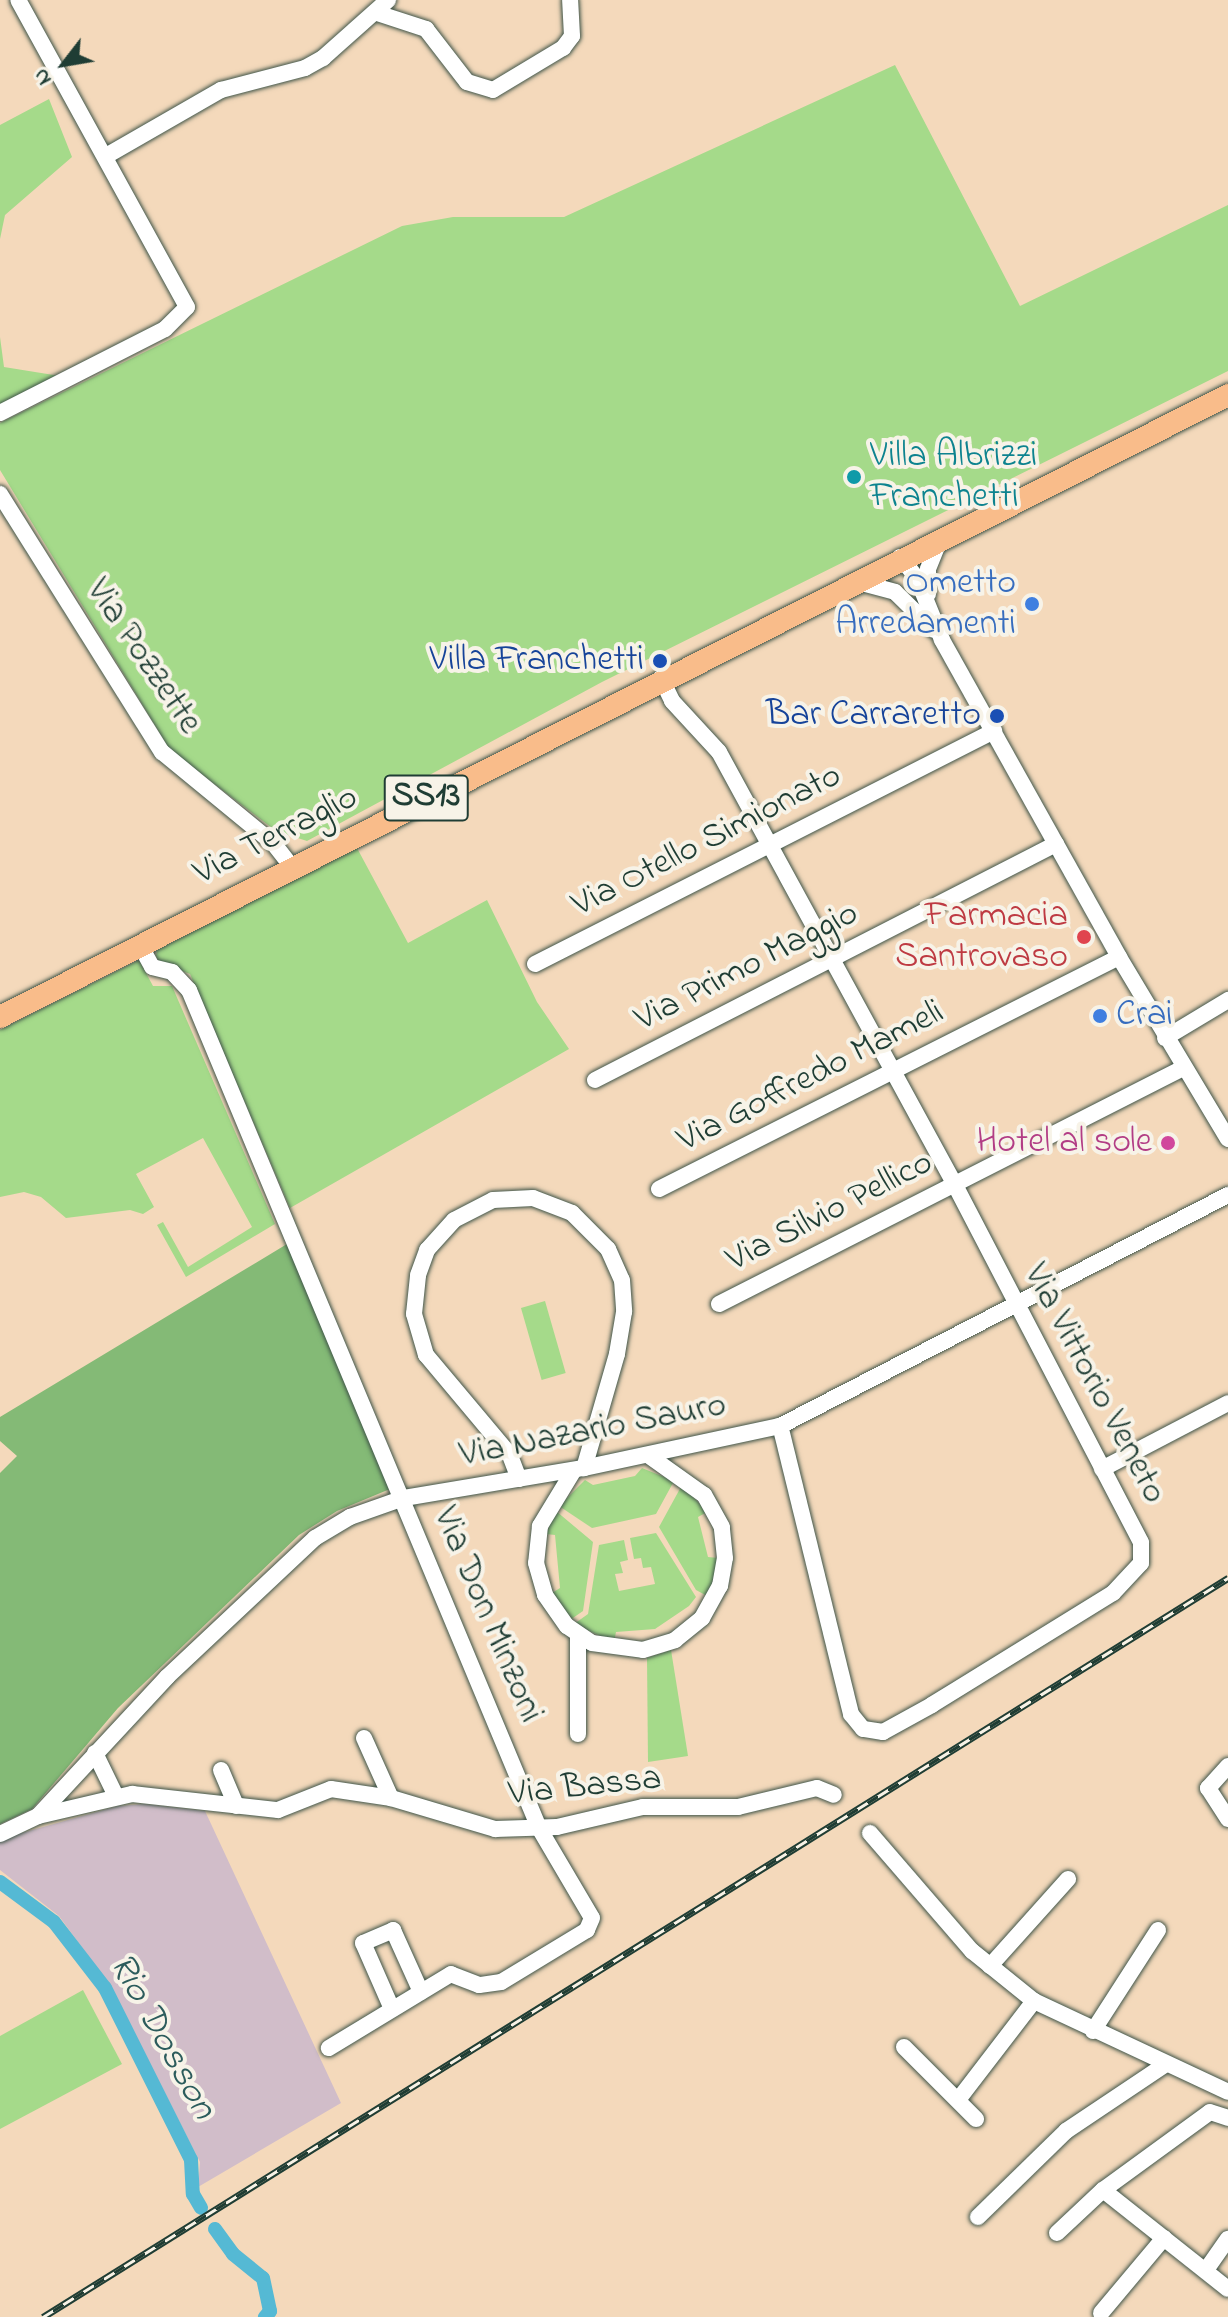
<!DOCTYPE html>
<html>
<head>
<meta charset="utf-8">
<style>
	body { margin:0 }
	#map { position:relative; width:1228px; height:2317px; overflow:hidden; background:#f4d9bb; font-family:"Indie Flower",sans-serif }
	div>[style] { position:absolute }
	.industrial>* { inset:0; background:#d1bdc9 }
	.green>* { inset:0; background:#a5da8a; transform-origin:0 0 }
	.forest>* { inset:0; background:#84ba76 }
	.canal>* { height:14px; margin:-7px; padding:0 7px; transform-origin:7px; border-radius:7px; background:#55b9d4 }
	.roads { filter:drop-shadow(0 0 2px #3f5448) drop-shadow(0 0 2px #3f5448) }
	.minor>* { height:16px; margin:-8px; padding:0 8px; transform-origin:8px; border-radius:8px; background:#fff }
	.major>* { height:22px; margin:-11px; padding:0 11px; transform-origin:11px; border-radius:11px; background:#f9bc8a }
	.rail>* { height:7px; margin-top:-3.5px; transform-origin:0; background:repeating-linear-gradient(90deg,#f7f3e8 0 12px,#1f3d34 0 24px); box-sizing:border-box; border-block:2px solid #1f3d34 }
	.dots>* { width:22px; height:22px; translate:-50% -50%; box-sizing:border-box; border:4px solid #f7f3e8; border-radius:50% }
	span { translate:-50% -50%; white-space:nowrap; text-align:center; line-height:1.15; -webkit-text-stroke:8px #f7f3e8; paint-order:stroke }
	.shield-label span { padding:2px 6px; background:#f7f3e8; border:2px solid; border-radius:6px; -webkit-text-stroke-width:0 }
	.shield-label { font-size:34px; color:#1f3d34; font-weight:700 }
	.culture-label { font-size:36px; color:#0d838f }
	.left { translate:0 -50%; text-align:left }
	.shop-label { font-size:36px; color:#366cbe }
	.right { translate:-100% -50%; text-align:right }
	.street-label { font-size:36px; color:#1f3d34 }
	.transit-label { font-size:36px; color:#164399 }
	.health-label { font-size:36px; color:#be3a42 }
	.hotel-label { font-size:36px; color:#b23c85 }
	.water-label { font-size:38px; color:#2c5c5c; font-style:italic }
	.north { position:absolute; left:24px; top:24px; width:80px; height:80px; -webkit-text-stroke:6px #f7f3e8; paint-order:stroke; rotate:239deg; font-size:22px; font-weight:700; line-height:32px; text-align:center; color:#1f3d34 }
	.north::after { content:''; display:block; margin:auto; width:28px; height:36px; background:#1f3d34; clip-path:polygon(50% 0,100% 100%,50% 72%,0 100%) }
</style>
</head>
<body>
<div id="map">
	<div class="industrial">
		<div style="clip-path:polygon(144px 1804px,205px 1811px,341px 2103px,198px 2187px,200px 2162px,111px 1987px,59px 1916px,0 1870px,0 1839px,118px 1806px)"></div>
	</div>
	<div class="green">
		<div style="clip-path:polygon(895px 65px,1020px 306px,1228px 205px,1228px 371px,602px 682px,307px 841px,276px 831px,170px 750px,0 470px,0 423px,402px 226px,453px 217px,564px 217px)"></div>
		<div style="clip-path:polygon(49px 99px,72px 157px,5px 215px,0 239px,0 125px)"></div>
		<div style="clip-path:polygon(0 337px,4px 367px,66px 377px,0 410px)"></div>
		<div style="clip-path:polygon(357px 848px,408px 943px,487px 900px,537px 1002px,569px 1049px,290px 1208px,190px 974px,159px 962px,156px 956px,157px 950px)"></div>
		<div style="clip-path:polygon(139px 960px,153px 986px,172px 986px,275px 1224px,186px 1277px,157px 1225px,163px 1222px,188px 1267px,252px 1227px,203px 1138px,136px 1174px,154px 1207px,143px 1214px,130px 1210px,66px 1218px,41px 1197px,24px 1192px,0 1197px,0 1030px)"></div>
		<div style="left:545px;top:1301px;width:75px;height:25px;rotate:74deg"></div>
		<div style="clip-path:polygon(642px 1468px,674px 1481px,656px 1514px,592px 1528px,559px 1506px,585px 1480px,593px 1485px,635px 1476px)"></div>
		<div style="clip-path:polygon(682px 1485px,707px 1512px,698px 1517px,708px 1557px,718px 1558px,709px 1597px,696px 1590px,659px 1527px)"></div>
		<div style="clip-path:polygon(556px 1511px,593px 1542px,583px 1611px,570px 1620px,552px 1593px,560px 1588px,555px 1535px,546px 1534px)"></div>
		<div style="clip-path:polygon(656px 1533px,696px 1597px,689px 1606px,655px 1629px,616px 1632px,614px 1642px,574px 1624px,588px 1614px,599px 1545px,624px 1540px,628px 1560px,620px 1562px,623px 1573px,615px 1574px,619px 1591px,655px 1584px,651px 1567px,643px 1568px,641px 1558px,634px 1559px,630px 1538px)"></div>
		<div style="clip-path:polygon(671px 1650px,688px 1756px,648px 1762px,647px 1658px)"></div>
		<div style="clip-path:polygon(83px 1990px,122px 2064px,0 2129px,0 2036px)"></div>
	</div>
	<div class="forest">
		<div style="clip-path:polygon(287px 1244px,390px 1489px,337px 1511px,299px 1535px,118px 1708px,32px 1809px,0 1824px,0 1473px,17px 1456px,0 1441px,0 1417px)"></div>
	</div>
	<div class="canal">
		<div style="left:0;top:1882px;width:67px;rotate:36.5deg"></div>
		<div style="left:54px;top:1922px;width:83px;rotate:52.3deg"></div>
		<div style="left:105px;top:1988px;width:192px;rotate:63.4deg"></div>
		<div style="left:191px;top:2160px;width:34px;rotate:87deg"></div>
		<div style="left:193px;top:2194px;width:16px;rotate:60deg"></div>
		<div style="left:215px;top:2229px;width:31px;rotate:54deg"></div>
		<div style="left:233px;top:2254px;width:38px;rotate:39deg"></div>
		<div style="left:263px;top:2278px;width:34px;rotate:78deg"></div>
		<div style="left:270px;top:2311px;width:8px;rotate:130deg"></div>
	</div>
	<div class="roads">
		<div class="minor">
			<div style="left:377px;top:13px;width:52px;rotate:18.1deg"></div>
			<div style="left:426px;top:29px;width:67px;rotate:52.3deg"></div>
			<div style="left:467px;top:82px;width:27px;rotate:17deg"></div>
			<div style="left:493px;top:90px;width:82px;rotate:-31deg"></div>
			<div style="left:563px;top:48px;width:15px;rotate:-53deg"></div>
			<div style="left:572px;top:36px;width:36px;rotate:-93deg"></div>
			<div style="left:106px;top:156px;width:133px;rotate:-29.9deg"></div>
			<div style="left:221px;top:90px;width:87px;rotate:-14.7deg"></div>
			<div style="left:305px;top:68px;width:21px;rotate:-29deg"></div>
			<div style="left:323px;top:58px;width:87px;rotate:-41.7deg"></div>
			<div style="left:0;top:413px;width:185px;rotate:-27deg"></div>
			<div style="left:165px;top:329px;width:31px;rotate:-45deg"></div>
			<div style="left:187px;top:307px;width:350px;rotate:-118.8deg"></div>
			<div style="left:0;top:494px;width:305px;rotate:57.9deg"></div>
			<div style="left:162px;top:752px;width:145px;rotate:39.4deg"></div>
			<div style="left:274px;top:844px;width:29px;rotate:52deg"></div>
			<div style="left:900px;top:557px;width:27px;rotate:51deg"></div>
			<div style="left:917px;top:578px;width:67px;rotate:68deg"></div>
			<div style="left:942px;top:640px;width:363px;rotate:60.8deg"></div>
			<div style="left:1119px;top:957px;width:212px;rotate:59.1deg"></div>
			<div style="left:858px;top:582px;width:38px;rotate:15deg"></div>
			<div style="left:895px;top:592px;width:54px;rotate:44.3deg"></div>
			<div style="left:928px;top:594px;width:25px;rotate:-90deg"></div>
			<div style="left:928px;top:569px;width:31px;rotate:-68deg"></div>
			<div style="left:661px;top:678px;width:25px;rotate:64deg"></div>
			<div style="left:672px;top:701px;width:69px;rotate:47.3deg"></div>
			<div style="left:719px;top:752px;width:493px;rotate:61.4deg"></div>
			<div style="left:955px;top:1185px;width:403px;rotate:62.5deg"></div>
			<div style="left:1141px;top:1543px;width:20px;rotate:90deg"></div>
			<div style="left:1141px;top:1563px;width:41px;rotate:133deg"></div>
			<div style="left:1113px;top:1593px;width:213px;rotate:148.3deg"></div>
			<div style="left:932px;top:1705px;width:56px;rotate:151.1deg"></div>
			<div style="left:883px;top:1732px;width:20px;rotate:-171deg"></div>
			<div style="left:863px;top:1729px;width:19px;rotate:-129deg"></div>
			<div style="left:851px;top:1714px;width:297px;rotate:-103.8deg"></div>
			<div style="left:140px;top:945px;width:25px;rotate:61deg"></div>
			<div style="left:152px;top:967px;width:21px;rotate:14deg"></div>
			<div style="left:172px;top:972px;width:25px;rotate:47deg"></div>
			<div style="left:189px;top:990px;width:908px;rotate:67.33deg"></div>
			<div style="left:539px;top:1828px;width:104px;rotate:59.5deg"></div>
			<div style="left:592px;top:1918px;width:13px;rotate:113deg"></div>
			<div style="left:587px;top:1930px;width:100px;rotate:148.8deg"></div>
			<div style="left:501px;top:1982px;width:22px;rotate:172deg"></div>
			<div style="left:479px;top:1985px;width:30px;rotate:-159deg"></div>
			<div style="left:451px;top:1974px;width:143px;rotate:148.8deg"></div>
			<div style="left:535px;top:964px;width:515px;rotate:-26.91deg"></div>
			<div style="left:1165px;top:1038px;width:74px;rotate:-31.1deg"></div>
			<div style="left:595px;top:1080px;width:518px;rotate:-27.11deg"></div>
			<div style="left:659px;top:1189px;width:515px;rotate:-26.76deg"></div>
			<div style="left:719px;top:1304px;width:521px;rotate:-26.96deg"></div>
			<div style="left:1102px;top:1469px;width:142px;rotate:-27.6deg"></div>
			<div style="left:574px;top:1470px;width:66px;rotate:121.3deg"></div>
			<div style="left:540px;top:1526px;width:37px;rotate:96deg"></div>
			<div style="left:536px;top:1563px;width:33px;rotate:74deg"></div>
			<div style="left:545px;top:1595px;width:38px;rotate:55deg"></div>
			<div style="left:567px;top:1626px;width:30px;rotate:34deg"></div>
			<div style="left:592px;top:1643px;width:51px;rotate:7.8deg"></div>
			<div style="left:643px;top:1650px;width:34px;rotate:-17deg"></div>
			<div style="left:675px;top:1640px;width:35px;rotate:-39deg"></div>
			<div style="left:702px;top:1618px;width:37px;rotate:-61deg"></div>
			<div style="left:720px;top:1586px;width:28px;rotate:-80deg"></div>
			<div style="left:725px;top:1558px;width:31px;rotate:-96deg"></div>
			<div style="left:722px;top:1527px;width:37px;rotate:-119deg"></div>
			<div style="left:704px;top:1495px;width:69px;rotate:-144.5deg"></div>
			<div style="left:519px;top:1479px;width:26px;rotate:-111deg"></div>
			<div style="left:510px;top:1455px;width:131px;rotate:-130deg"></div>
			<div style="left:426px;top:1355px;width:43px;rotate:-106.3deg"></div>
			<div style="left:414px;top:1314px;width:39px;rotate:-84deg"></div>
			<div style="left:418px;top:1275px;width:27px;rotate:-70deg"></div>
			<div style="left:427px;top:1250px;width:40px;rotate:-48deg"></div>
			<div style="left:454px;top:1220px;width:44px;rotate:-27.1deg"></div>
			<div style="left:493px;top:1200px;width:40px;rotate:-2.9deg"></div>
			<div style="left:533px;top:1198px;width:42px;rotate:21deg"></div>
			<div style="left:572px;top:1213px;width:51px;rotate:45deg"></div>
			<div style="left:608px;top:1249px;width:34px;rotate:66deg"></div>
			<div style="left:622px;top:1280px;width:32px;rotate:86deg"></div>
			<div style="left:624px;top:1312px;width:43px;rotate:99.5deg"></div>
			<div style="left:617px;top:1354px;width:119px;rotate:106.1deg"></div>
			<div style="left:578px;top:1734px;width:99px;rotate:-90deg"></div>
			<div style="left:364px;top:1738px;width:66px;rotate:65.8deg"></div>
			<div style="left:95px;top:1753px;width:48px;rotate:64deg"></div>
			<div style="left:1228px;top:1766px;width:30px;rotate:132deg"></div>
			<div style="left:1208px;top:1788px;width:37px;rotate:57deg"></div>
			<div style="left:221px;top:1770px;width:39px;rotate:67deg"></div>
			<div style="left:38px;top:1816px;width:190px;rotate:-47.1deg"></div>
			<div style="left:167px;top:1677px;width:203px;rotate:-43.2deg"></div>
			<div style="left:315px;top:1538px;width:41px;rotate:-31deg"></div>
			<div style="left:350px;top:1517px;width:57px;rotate:-19.4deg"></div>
			<div style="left:404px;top:1498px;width:182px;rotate:-9.5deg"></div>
			<div style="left:584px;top:1468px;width:200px;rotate:-12.1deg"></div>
			<div style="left:780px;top:1426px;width:504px;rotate:-27.28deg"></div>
			<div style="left:870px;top:1833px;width:156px;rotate:49.2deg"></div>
			<div style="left:972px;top:1951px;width:80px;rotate:38.9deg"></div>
			<div style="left:1034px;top:2001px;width:214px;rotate:25.1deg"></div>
			<div style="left:0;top:1834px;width:42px;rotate:-25.3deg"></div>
			<div style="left:38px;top:1816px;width:97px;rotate:-13.2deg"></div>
			<div style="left:132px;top:1794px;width:147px;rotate:6.3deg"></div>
			<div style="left:278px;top:1810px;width:57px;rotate:-21.6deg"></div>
			<div style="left:331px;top:1789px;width:61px;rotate:8.5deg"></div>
			<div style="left:391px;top:1798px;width:109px;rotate:16.6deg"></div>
			<div style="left:495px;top:1829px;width:62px;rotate:-1.8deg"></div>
			<div style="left:557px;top:1827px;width:88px;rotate:-13.1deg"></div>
			<div style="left:643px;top:1807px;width:95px"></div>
			<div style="left:738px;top:1807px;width:81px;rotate:-13.5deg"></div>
			<div style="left:817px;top:1788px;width:18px;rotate:22deg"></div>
			<div style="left:990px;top:1966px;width:117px;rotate:-48.1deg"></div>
			<div style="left:392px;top:2009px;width:72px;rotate:-113.7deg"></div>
			<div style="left:363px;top:1943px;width:33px;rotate:-23deg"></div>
			<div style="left:393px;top:1930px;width:68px;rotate:65.7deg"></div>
			<div style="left:1093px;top:2031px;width:120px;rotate:-57.2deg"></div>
			<div style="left:904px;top:2047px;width:102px;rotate:45deg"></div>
			<div style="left:958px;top:2100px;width:125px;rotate:-52.5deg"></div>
			<div style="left:1103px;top:2190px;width:159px;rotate:38.4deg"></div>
			<div style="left:978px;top:2217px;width:123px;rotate:-44.3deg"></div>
			<div style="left:1066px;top:2131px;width:117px;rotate:-33.8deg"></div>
			<div style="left:1057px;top:2233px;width:63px;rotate:-43.1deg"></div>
			<div style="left:1103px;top:2190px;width:132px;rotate:-36.1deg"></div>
			<div style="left:1210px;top:2112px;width:19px;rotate:18deg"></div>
			<div style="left:1206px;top:2270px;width:38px;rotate:-55deg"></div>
			<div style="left:1101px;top:2313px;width:98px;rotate:-50deg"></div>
		</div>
		<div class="major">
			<div style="left:0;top:1017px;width:1377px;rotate:-26.86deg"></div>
		</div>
	</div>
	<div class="rail">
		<div style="left:43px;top:2317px;width:1397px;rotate:-31.95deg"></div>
	</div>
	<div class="dots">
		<div style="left:854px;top:477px;background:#0f9aa8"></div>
		<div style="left:1032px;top:604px;background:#3f7fe0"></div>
		<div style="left:660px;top:661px;background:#1a4fb4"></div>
		<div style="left:997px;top:716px;background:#1a4fb4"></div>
		<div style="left:1084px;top:937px;background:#e0444e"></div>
		<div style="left:1100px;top:1016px;background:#3f7fe0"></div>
		<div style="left:1168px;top:1143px;background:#d1479c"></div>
	</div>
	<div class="shield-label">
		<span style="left:426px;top:798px">SS13</span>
	</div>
	<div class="culture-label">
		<span class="left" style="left:870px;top:477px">Villa Albrizzi<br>Franchetti</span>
	</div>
	<div class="shop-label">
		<span class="right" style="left:1016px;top:604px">Ometto<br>Arredamenti</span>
		<span class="left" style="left:1116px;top:1016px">Crai</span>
	</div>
	<div class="street-label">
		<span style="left:143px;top:657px;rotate:56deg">Via Pozzette</span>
		<span style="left:276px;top:836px;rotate:-27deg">Via Terraglio</span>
		<span style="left:707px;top:841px;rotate:-27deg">Via Otello Simionato</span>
		<span style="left:747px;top:967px;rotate:-27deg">Via Primo Maggio</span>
		<span style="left:811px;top:1077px;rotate:-27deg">Via Goffredo Mameli</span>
		<span style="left:830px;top:1212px;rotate:-27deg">Via Silvio Pellico</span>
		<span style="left:1094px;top:1384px;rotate:62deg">Via Vittorio Veneto</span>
		<span style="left:593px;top:1431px;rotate:-11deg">Via Nazario Sauro</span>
		<span style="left:487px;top:1615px;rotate:67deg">Via Don Minzoni</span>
		<span style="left:585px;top:1787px;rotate:-6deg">Via Bassa</span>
	</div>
	<div class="transit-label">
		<span class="right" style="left:644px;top:661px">Villa Franchetti</span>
		<span class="right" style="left:981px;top:716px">Bar Carraretto</span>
	</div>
	<div class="health-label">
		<span class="right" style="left:1068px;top:937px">Farmacia<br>Santrovaso</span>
	</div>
	<div class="hotel-label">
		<span class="right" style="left:1152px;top:1143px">Hotel al sole</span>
	</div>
	<div class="water-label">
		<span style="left:161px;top:2037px;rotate:61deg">Rio Dosson</span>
	</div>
	<div class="north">N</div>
</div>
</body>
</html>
